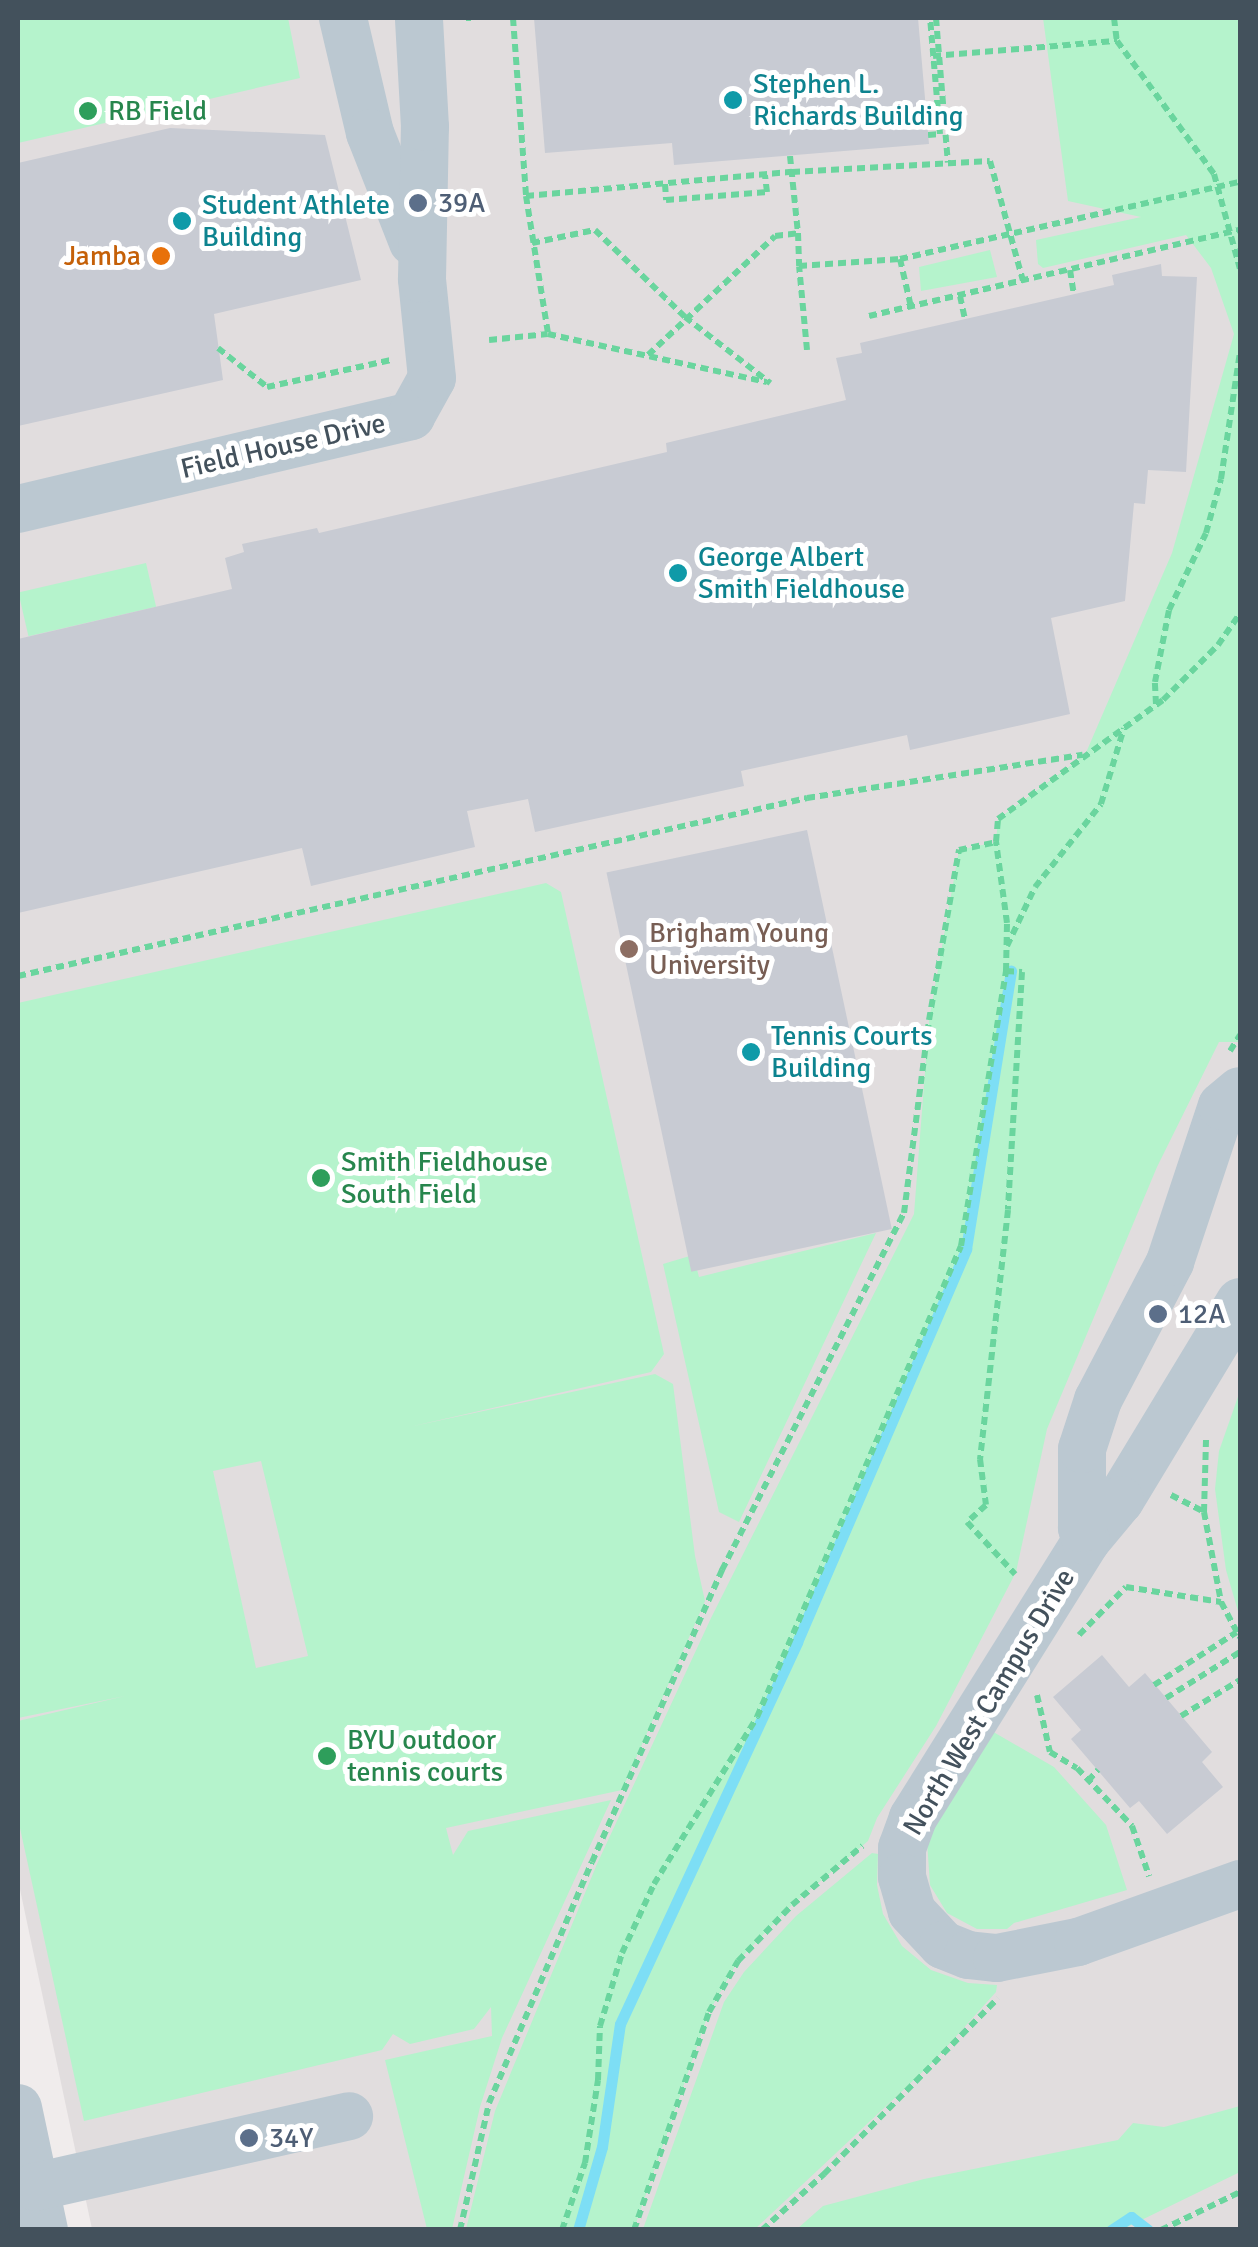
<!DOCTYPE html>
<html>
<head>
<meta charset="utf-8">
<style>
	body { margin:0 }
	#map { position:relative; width:1258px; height:2247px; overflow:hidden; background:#f0ecec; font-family:Signika,sans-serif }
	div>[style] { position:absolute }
	.education>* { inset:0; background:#e1ddde }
	.green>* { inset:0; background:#b5f3cc; transform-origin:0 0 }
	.stream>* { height:11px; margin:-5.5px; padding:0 5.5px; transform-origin:5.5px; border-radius:5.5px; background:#7ddef5 }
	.building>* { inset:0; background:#c8cbd3; transform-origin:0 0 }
	.path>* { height:6px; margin-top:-3px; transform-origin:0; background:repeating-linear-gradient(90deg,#6ad59e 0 8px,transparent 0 13px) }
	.minor>* { height:48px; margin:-24px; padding:0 24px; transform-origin:24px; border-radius:24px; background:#bbc8d1 }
	.path-bridge>* { height:6px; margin-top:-3px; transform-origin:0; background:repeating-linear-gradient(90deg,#6ad59e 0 8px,transparent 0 13px) }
	.dots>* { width:28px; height:28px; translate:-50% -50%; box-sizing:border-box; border:5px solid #fff; border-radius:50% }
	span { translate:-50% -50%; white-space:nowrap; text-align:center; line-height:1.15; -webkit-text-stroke:10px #fff; paint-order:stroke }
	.culture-label { font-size:28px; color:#0d838f }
	.left { translate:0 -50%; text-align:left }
	.leisure-label { font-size:28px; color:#27864d }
	.service-label { font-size:28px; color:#4e5e75 }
	.food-label { font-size:28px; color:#c56008 }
	.right { translate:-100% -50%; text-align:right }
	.street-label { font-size:28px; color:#43515c }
	.education-label { font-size:28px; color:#785e54 }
	.frame { position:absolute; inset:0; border:20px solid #43515c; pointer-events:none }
</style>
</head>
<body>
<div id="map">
	<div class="education">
		<div style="clip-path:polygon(18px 18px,1240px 18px,1240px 2229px,92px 2229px,18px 1880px)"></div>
	</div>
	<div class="green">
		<div style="clip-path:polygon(18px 18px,288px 18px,300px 78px,18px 143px)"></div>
		<div style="clip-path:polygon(1043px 18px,1240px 18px,1240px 1042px,1219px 1042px,1157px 1167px,1047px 1429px,1016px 1572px,936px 1726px,877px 1818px,868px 1841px,792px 1905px,738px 1961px,709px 2012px,634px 2229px,466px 2229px,495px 2111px,597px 1864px,711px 1618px,914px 1214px,929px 1020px,959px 850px,996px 842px,998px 819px,1085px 755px,1172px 553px,1234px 334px,1211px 268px,1186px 235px,1043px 268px,1038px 264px,1036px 240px,1141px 217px,1068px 201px)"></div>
		<div style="clip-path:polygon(990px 250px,997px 277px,921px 291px,919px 267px)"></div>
		<div style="left:146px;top:563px;width:45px;height:131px;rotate:77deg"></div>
		<div style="clip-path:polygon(evenodd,546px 883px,561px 892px,664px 1354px,651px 1372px,409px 1427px,655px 1374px,673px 1384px,695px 1556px,705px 1601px,622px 1790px,446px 1828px,453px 1855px,468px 1831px,611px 1800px,502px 2038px,480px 2107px,452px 2229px,427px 2229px,385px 2060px,492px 2036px,491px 2007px,474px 2029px,410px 2044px,393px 2034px,382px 2050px,84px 2121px,18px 1819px,18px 1721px,125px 1696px,18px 1718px,18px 1003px,546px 883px,261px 1461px,308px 1656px,256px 1668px,213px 1471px,261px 1461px)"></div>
		<div style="clip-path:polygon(876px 1233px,739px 1522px,719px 1512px,663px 1264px,693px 1255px,699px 1277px)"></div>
		<div style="clip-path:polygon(1240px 1391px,1240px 1618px,1226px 1570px,1215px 1489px,1219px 1451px)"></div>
		<div style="clip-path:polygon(983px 1726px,1054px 1767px,1106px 1825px,1127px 1890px,1014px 1923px,1007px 1929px,977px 1929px,947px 1913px,930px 1885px,927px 1841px)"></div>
		<div style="clip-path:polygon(872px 1853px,878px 1854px,877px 1885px,883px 1914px,902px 1946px,931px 1970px,968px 1983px,997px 1985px,996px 1992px,932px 2063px,755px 2229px,643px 2229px,724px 2002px,744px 1972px,796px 1916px)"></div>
		<div style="clip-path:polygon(1240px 2106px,1240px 2172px,1123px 2229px,797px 2229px,823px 2206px,924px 2179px,1118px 2140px,1133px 2123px,1164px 2127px)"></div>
	</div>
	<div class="stream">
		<div style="left:578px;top:2230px;width:86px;rotate:-73.9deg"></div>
		<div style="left:602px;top:2147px;width:124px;rotate:-81.7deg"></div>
		<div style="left:620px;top:2024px;width:421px;rotate:-65.1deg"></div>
		<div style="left:797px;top:1642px;width:428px;rotate:-66.7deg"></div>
		<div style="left:966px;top:1249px;width:282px;rotate:-80.8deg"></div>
		<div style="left:1111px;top:2230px;width:24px;rotate:-33deg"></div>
		<div style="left:1131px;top:2217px;width:21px;rotate:37deg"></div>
	</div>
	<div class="building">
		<div style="clip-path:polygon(534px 18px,918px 18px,929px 144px,674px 165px,672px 143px,545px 153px)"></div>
		<div style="clip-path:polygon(170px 128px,325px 135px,361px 280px,214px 314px,223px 380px,18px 426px,18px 163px)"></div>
		<div style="clip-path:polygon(1161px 264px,1162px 276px,1197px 277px,1186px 472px,1148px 470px,1145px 504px,1134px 503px,1125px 601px,1051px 618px,1070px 714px,910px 750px,907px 735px,741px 771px,744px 786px,535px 832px,528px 799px,467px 811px,475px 847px,311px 886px,302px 848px,18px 913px,18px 639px,232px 589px,225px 558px,244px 552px,242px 544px,317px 528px,319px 533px,667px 452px,666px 443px,846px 400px,836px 358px,862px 353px,860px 343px,1114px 285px,1112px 275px)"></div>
		<div style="left:807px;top:830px;width:408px;height:205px;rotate:78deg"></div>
		<div style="clip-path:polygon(1102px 1655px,1129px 1687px,1145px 1673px,1212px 1752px,1202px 1762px,1223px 1787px,1167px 1834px,1139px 1801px,1130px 1808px,1071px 1739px,1081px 1730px,1053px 1697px)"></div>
	</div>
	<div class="path">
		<div style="left:466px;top:18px;width:5px"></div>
		<div style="left:513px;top:18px;width:178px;rotate:85.8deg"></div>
		<div style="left:526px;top:196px;width:140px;rotate:80.9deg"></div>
		<div style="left:936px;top:18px;width:145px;rotate:85.3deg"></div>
		<div style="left:1114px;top:18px;width:23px;rotate:83deg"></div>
		<div style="left:1117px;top:41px;width:165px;rotate:53.9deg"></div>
		<div style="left:1214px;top:174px;width:98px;rotate:74.7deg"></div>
		<div style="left:928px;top:135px;width:12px;rotate:-5deg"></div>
		<div style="left:940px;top:134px;width:116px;rotate:-94.9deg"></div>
		<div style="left:790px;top:156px;width:77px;rotate:84.1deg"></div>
		<div style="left:665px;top:184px;width:16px;rotate:86deg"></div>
		<div style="left:666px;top:200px;width:101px;rotate:-4.5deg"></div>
		<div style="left:767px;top:192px;width:17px;rotate:-97deg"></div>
		<div style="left:526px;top:196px;width:267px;rotate:-5.2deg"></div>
		<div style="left:792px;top:172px;width:198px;rotate:-3.2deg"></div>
		<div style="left:990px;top:161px;width:124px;rotate:74.6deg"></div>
		<div style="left:532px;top:243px;width:64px;rotate:-11.7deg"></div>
		<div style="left:595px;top:230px;width:125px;rotate:44deg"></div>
		<div style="left:685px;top:317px;width:108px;rotate:37.8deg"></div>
		<div style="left:900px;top:259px;width:49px;rotate:77.1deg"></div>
		<div style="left:1070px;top:270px;width:24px;rotate:81deg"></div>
		<div style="left:960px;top:296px;width:24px;rotate:78deg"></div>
		<div style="left:869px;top:316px;width:381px;rotate:-13.1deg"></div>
		<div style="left:489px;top:340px;width:59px;rotate:-5.8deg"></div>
		<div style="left:548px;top:334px;width:224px;rotate:12.4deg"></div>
		<div style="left:218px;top:348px;width:63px;rotate:38.5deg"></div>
		<div style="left:267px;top:387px;width:127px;rotate:-12.3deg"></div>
		<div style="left:807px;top:350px;width:84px;rotate:-95.4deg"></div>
		<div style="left:799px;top:266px;width:101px;rotate:-4deg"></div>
		<div style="left:900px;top:259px;width:349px;rotate:-12.8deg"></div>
		<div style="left:648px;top:355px;width:174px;rotate:-43.1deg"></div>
		<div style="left:775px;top:236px;width:23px;rotate:-7deg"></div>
		<div style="left:798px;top:233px;width:33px;rotate:88deg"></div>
		<div style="left:1156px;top:704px;width:22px;rotate:-93deg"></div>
		<div style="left:1155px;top:682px;width:73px;rotate:-79deg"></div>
		<div style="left:1169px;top:610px;width:85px;rotate:-64.3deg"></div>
		<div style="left:1206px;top:533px;width:56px;rotate:-74.5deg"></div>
		<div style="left:1221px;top:479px;width:128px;rotate:-81.5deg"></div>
		<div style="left:1007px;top:946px;width:65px;rotate:-64.6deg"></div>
		<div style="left:1035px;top:887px;width:106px;rotate:-51.5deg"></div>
		<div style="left:1101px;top:804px;width:79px;rotate:-73.2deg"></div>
		<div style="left:1006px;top:971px;width:16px;rotate:4deg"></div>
		<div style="left:1022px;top:972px;width:238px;rotate:93.4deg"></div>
		<div style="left:1008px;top:1210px;width:251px;rotate:96.4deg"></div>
		<div style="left:980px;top:1459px;width:46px;rotate:82.6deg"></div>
		<div style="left:986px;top:1505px;width:25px;rotate:138deg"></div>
		<div style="left:967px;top:1522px;width:71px;rotate:47.3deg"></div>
		<div style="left:18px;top:976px;width:809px;rotate:-12.71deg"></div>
		<div style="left:807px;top:798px;width:279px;rotate:-8.9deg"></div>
		<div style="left:1230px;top:1051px;width:19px;rotate:-58deg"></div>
		<div style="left:1171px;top:1495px;width:37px;rotate:27deg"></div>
		<div style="left:1204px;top:1512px;width:92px;rotate:79.3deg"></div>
		<div style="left:1221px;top:1602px;width:40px;rotate:62deg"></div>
		<div style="left:1204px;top:1512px;width:72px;rotate:-88.4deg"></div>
		<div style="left:1079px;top:1635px;width:67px;rotate:-45.6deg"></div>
		<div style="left:1126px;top:1587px;width:96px;rotate:9deg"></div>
		<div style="left:1154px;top:1685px;width:98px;rotate:-32.6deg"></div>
		<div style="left:1037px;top:1695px;width:58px;rotate:77.2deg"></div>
		<div style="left:1050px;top:1752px;width:31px;rotate:31deg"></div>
		<div style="left:1077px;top:1768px;width:80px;rotate:46.5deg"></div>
		<div style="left:1132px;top:1826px;width:53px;rotate:71.2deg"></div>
		<div style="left:1166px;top:1698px;width:87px;rotate:-31.9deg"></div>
		<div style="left:1181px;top:1716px;width:69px;rotate:-31.4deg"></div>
		<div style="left:1088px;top:1781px;width:15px;rotate:-48deg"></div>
		<div style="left:460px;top:2230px;width:130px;rotate:-77.1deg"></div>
		<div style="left:489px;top:2103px;width:262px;rotate:-66.9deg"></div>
		<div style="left:592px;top:1862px;width:320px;rotate:-66deg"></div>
		<div style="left:722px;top:1570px;width:401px;rotate:-63deg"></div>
		<div style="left:904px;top:1213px;width:195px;rotate:-82.6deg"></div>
		<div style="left:929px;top:1020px;width:173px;rotate:-80deg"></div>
		<div style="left:959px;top:850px;width:38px;rotate:-12deg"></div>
		<div style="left:562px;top:2230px;width:71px;rotate:-71.1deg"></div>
		<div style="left:585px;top:2163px;width:84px;rotate:-81.1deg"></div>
		<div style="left:598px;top:2080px;width:54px;rotate:-87.9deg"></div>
		<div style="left:600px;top:2026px;width:76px;rotate:-73.2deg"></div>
		<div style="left:622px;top:1953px;width:76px;rotate:-65.1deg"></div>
		<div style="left:654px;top:1884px;width:196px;rotate:-58.3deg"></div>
		<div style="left:757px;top:1717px;width:513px;rotate:-66.58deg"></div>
		<div style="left:961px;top:1246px;width:279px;rotate:-80.7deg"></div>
		<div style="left:1006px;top:971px;width:48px;rotate:-88.8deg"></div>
		<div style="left:1007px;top:923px;width:82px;rotate:-97.7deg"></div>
		<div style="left:996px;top:842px;width:23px;rotate:-85deg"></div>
		<div style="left:998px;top:819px;width:203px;rotate:-35.8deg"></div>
		<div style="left:1163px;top:700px;width:78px;rotate:-45deg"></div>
		<div style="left:1218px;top:645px;width:39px;rotate:-55deg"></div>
		<div style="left:634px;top:2230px;width:231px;rotate:-71deg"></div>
		<div style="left:709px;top:2012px;width:59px;rotate:-60.4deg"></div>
		<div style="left:738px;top:1961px;width:78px;rotate:-46deg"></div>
		<div style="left:792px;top:1905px;width:92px;rotate:-40.1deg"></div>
		<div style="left:762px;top:2230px;width:84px;rotate:-42.1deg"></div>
		<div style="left:824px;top:2174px;width:247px;rotate:-45.3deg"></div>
		<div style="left:1161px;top:2230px;width:88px;rotate:-25.7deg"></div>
	</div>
	<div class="minor">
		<div style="left:343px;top:18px;width:118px;rotate:76.8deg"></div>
		<div style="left:370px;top:133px;width:117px;rotate:68.5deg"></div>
		<div style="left:18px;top:509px;width:404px;rotate:-13.3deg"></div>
		<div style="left:411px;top:416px;width:43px;rotate:-61.1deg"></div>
		<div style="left:432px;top:378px;width:100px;rotate:-95.8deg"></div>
		<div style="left:422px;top:279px;width:152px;rotate:-88.9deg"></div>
		<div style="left:425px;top:127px;width:109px;rotate:-93.2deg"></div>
		<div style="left:1240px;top:1302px;width:232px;rotate:121.2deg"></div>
		<div style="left:1120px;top:1500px;width:53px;rotate:129.7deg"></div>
		<div style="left:1086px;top:1541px;width:327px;rotate:122deg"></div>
		<div style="left:913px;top:1818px;width:32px;rotate:110deg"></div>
		<div style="left:902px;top:1848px;width:29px;rotate:90deg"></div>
		<div style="left:902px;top:1877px;width:36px;rotate:74deg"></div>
		<div style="left:912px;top:1912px;width:45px;rotate:46.8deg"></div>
		<div style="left:943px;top:1945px;width:27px;rotate:22deg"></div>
		<div style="left:968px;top:1955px;width:29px;rotate:6deg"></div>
		<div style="left:997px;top:1958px;width:83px;rotate:-11.2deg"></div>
		<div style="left:1078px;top:1942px;width:172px;rotate:-19.7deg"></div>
		<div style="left:1086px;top:1541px;width:14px;rotate:-107deg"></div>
		<div style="left:1082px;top:1528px;width:79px;rotate:-90deg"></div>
		<div style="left:1082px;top:1449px;width:52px;rotate:-71.9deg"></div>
		<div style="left:1098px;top:1400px;width:156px;rotate:-62.4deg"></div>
		<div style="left:1170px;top:1262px;width:164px;rotate:-71.6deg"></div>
		<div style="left:1222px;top:1106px;width:23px;rotate:-40deg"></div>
		<div style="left:18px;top:2108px;width:125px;rotate:78deg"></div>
		<div style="left:35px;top:2187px;width:322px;rotate:-12.7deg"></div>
	</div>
	<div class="path-bridge">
		<div style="left:933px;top:56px;width:185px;rotate:-4.7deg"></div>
	</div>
	<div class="dots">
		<div style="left:733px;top:100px;background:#0f9aa8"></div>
		<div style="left:88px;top:111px;background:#2e9e5b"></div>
		<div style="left:418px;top:203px;background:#5c6f8a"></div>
		<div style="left:182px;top:221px;background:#0f9aa8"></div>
		<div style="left:161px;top:256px;background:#e8710a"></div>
		<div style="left:678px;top:573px;background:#0f9aa8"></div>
		<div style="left:629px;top:949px;background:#8d6e63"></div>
		<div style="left:751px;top:1052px;background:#0f9aa8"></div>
		<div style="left:321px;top:1178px;background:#2e9e5b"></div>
		<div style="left:1158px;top:1314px;background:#5c6f8a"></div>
		<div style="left:327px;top:1756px;background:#2e9e5b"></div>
		<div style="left:249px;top:2138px;background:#5c6f8a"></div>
	</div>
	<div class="culture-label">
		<span class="left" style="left:753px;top:100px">Stephen L.<br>Richards Building</span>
		<span class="left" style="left:202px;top:221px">Student Athlete<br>Building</span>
		<span class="left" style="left:698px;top:573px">George Albert<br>Smith Fieldhouse</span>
		<span class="left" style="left:771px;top:1052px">Tennis Courts<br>Building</span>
	</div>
	<div class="leisure-label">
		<span class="left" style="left:108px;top:111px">RB Field</span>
		<span class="left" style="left:341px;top:1178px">Smith Fieldhouse<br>South Field</span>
		<span class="left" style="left:347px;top:1756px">BYU outdoor<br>tennis courts</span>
	</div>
	<div class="service-label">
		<span class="left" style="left:438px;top:203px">39A</span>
		<span class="left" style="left:1178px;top:1314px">12A</span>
		<span class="left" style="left:269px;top:2138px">34Y</span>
	</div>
	<div class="food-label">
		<span class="right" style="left:141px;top:256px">Jamba</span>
	</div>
	<div class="street-label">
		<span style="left:283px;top:446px;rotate:-13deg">Field House Drive</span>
		<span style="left:989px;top:1702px;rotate:-59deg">North West Campus Drive</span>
	</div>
	<div class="education-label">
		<span class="left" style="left:649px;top:949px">Brigham Young<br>University</span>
	</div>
	<div class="frame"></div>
</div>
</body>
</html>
